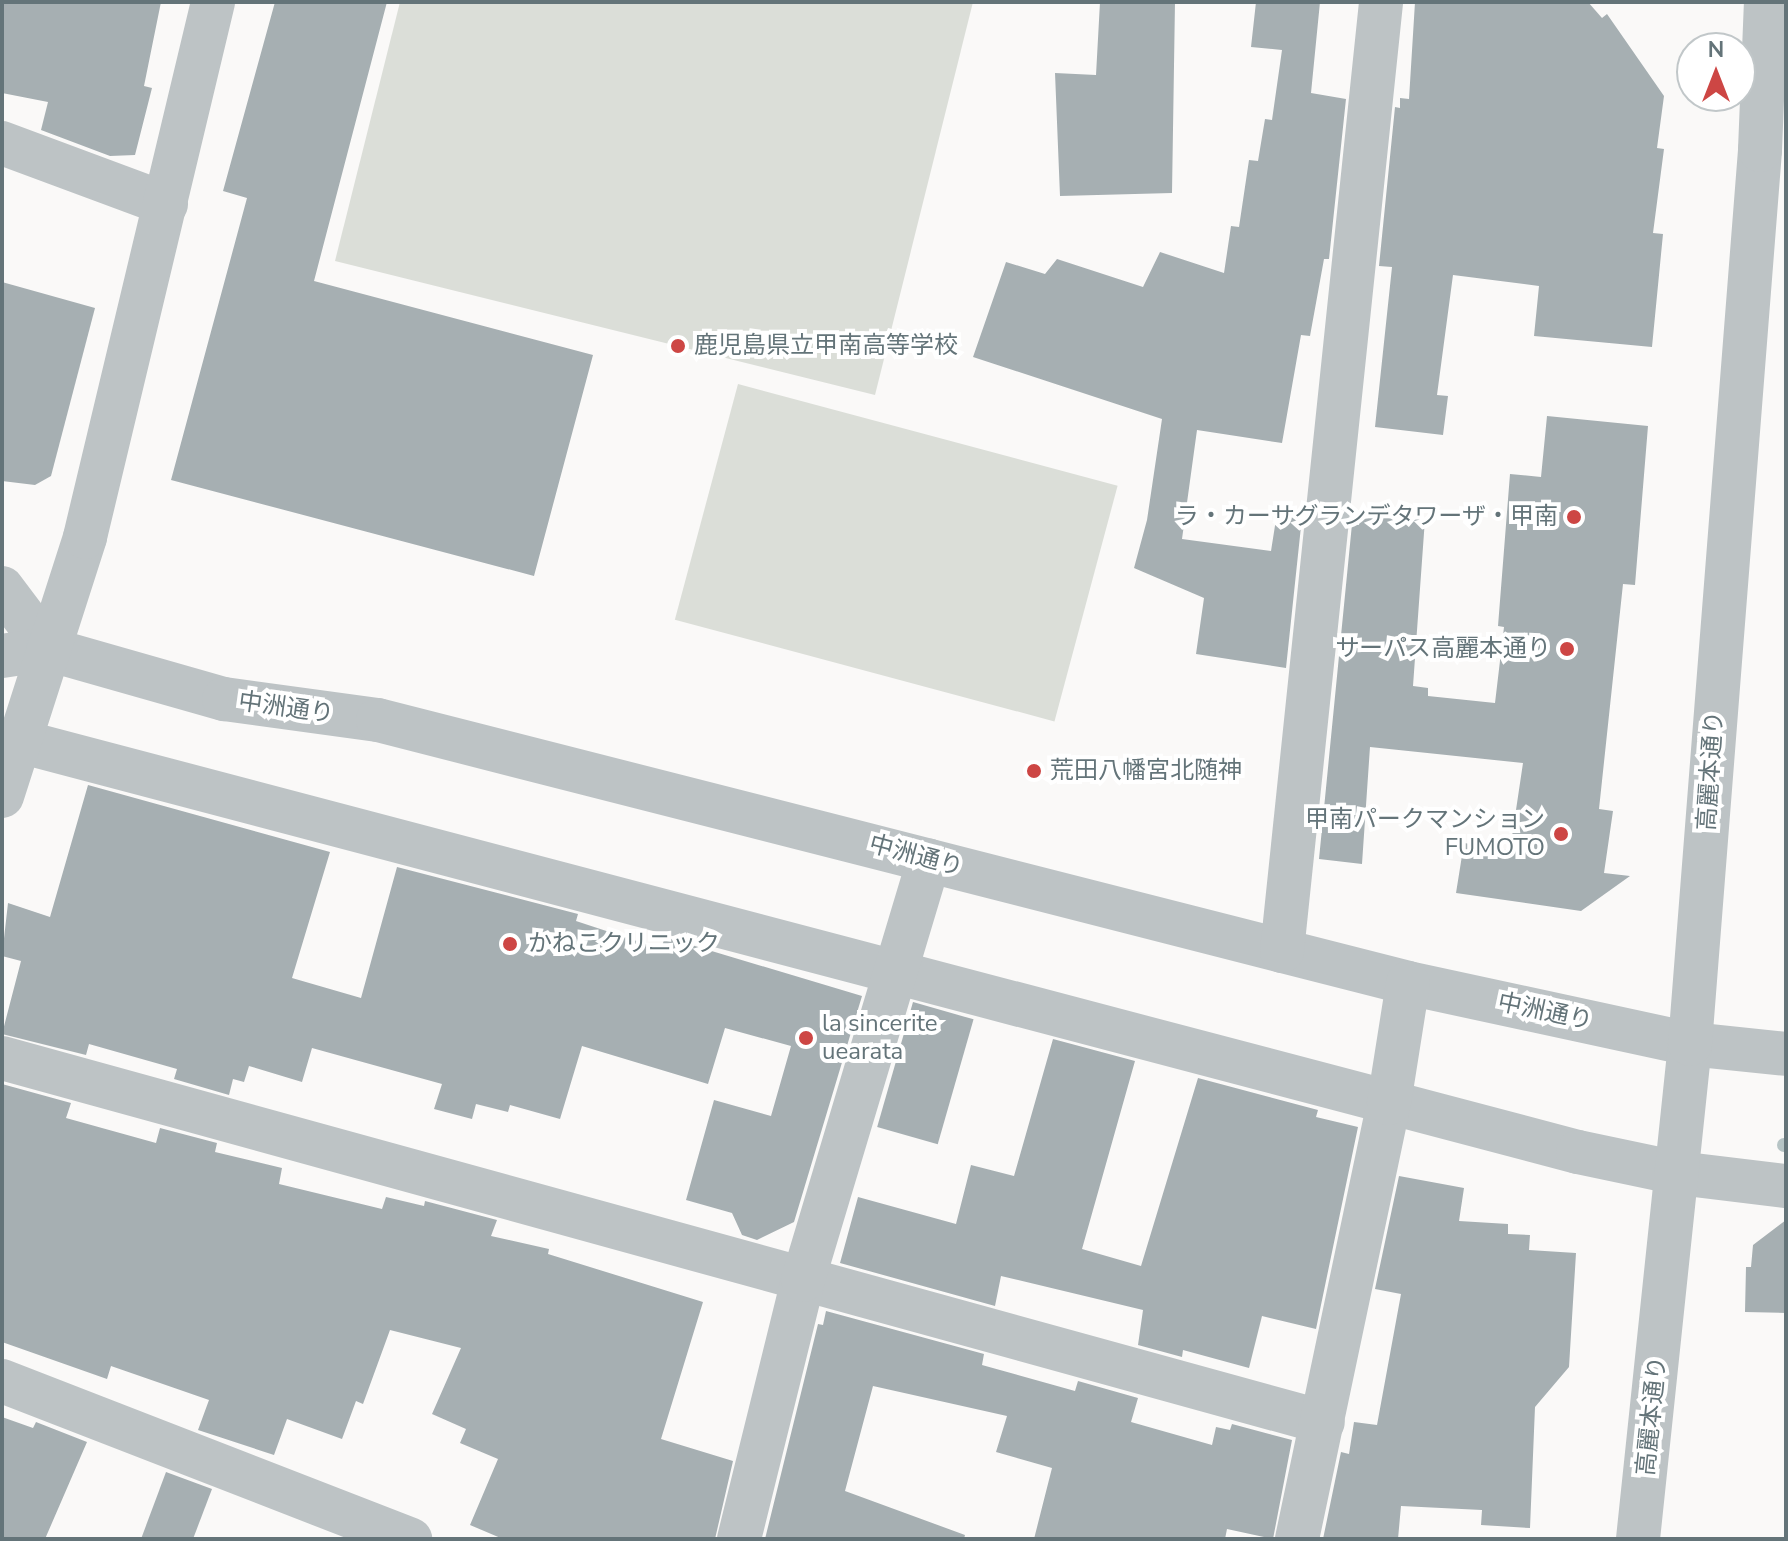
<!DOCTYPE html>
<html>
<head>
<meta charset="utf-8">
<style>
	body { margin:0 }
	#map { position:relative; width:1788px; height:1541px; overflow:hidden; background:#faf9f8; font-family:"Nunito Sans","Noto Sans JP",sans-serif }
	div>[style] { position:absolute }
	.green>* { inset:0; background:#dbded8; transform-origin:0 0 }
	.stream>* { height:14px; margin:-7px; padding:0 7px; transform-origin:7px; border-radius:7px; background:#b6c4c5 }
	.building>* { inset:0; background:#a6afb2; transform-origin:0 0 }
	.minor>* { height:44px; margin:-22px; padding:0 22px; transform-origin:22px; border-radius:22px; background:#bdc3c5 }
	.dots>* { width:22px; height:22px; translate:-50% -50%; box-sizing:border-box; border:4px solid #fff; border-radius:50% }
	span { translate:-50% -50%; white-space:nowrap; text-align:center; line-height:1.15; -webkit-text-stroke:8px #fff; paint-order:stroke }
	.poi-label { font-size:24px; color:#647479 }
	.left { translate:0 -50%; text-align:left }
	.right { translate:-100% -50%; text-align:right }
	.street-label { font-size:24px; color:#647479 }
	.frame { position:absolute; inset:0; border:4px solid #647479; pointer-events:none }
	.north { position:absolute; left:1676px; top:32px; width:80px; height:80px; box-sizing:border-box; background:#fff; border:2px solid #c1c7c9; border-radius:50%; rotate:0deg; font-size:22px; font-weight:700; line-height:32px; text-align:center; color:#647479 }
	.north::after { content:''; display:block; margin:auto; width:28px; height:36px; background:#cd4644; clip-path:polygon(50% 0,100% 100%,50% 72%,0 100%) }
</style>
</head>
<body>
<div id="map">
	<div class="green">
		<div style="clip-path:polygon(400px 2px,973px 2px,875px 395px,335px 261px)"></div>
		<div style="left:738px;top:384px;width:393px;height:244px;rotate:15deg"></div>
	</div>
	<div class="stream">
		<div style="left:1784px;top:1145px;width:2px"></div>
	</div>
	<div class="building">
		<div style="clip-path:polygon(2px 2px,161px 2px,144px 86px,152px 88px,135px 155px,110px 156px,41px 130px,48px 102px,2px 93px)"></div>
		<div style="clip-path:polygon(275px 2px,387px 2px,314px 281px,593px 355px,534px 576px,171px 480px,247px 198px,223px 191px)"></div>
		<div style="clip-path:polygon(1100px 2px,1175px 2px,1172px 193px,1060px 196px,1055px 73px,1096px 75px)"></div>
		<div style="clip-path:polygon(1256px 2px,1320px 2px,1311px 93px,1346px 99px,1329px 259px,1324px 259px,1310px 336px,1301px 335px,1282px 443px,1197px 430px,1182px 539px,1271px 551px,1277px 513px,1302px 517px,1286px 668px,1196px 654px,1204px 598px,1134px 568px,1147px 520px,1162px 419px,973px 357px,1006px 262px,1045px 274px,1057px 259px,1143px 287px,1160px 252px,1224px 273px,1231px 226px,1239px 227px,1249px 160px,1258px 161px,1265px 119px,1272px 120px,1282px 50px,1251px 47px)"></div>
		<div style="clip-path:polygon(1415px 2px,1588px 2px,1602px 18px,1607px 14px,1664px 96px,1657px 148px,1664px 149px,1653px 233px,1663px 234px,1652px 347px,1534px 336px,1539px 286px,1453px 275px,1437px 395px,1448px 396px,1443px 435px,1375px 427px,1392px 267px,1379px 266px,1395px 107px,1400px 108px,1400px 98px,1409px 99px)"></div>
		<div style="clip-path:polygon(2px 282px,95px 308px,51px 476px,35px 485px,2px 481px)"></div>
		<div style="clip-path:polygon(1547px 416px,1648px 426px,1635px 585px,1623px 584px,1599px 809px,1613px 811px,1604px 873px,1630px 876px,1581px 911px,1456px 893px,1464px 843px,1510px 850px,1523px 763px,1370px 747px,1362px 864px,1319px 859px,1352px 524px,1359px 525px,1360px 513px,1425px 519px,1413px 686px,1428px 688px,1428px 696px,1495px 703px,1504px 627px,1498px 626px,1510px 474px,1541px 477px)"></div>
		<div style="clip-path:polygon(88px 785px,330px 852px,292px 978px,361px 998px,397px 867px,578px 914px,576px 921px,661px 949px,665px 937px,862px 996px,794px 1222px,757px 1240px,742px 1235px,732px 1213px,686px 1200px,714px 1100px,771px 1116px,791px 1046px,725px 1028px,708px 1084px,582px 1046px,560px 1119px,510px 1105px,508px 1112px,476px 1104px,472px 1119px,434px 1109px,442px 1084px,312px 1048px,302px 1082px,249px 1066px,244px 1082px,233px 1079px,229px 1095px,174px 1079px,177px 1069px,89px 1044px,86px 1055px,2px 1034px,21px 961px,2px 956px,8px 903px,50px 917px)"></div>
		<div style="left:913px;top:1002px;width:63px;height:130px;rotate:16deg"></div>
		<div style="clip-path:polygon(1053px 1039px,1135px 1061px,1082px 1249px,1141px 1266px,1198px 1078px,1318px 1110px,1316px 1117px,1358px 1127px,1316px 1329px,1262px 1316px,1249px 1368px,1183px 1350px,1182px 1357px,1138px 1345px,1143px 1310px,1001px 1276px,995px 1306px,840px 1263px,858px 1197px,956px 1224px,971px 1165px,1014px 1176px)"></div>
		<div style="clip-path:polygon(2px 1084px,71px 1103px,66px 1118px,156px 1143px,160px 1128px,217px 1143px,215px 1152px,282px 1168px,279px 1184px,382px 1209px,386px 1197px,424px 1206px,425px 1201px,497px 1220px,491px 1236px,549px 1249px,548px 1254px,703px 1302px,661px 1439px,733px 1461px,715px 1539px,503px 1539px,470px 1525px,498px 1459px,460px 1443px,466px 1429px,432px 1414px,461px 1348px,390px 1330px,363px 1404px,356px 1401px,342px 1439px,287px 1419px,274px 1455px,198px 1430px,209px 1400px,111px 1366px,107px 1379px,2px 1342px)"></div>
		<div style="clip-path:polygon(1399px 1176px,1464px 1188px,1459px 1221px,1508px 1224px,1508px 1234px,1530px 1235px,1529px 1250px,1576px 1253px,1569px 1367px,1535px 1407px,1530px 1528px,1481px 1525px,1482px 1510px,1401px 1506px,1398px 1539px,1323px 1539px,1341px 1452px,1349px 1454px,1354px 1422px,1377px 1425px,1401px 1294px,1375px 1289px)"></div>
		<div style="clip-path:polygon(1786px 1220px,1786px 1313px,1745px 1312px,1746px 1267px,1751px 1267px,1753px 1245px)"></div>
		<div style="clip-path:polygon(826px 1311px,984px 1354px,982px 1365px,1075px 1391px,1078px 1381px,1138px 1398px,1131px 1422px,1212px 1445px,1216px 1427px,1230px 1430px,1232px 1424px,1292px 1440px,1273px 1539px,1227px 1529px,1225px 1539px,1034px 1539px,1052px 1468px,996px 1452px,1007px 1416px,873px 1386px,845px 1491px,965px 1535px,964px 1539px,765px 1539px,818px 1324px,823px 1325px)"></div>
		<div style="clip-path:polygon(2px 1417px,33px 1428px,36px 1422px,87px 1442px,45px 1539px,2px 1539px)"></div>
		<div style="clip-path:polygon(166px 1472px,212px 1489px,193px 1539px,141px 1539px)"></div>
	</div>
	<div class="minor">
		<div style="left:2px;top:143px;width:175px;rotate:20.4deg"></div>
		<div style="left:2px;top:588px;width:76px;rotate:53deg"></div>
		<div style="left:2px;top:656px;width:47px;rotate:-8.7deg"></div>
		<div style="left:48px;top:649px;width:183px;rotate:15.9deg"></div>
		<div style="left:224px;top:699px;width:155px;rotate:7.8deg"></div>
		<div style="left:378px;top:720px;width:1063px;rotate:14.32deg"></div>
		<div style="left:1408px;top:983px;width:289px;rotate:12.2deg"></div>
		<div style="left:1690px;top:1044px;width:97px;rotate:5.9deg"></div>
		<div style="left:19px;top:741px;width:1612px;rotate:14.77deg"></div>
		<div style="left:1578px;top:1152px;width:102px;rotate:11.9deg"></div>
		<div style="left:1678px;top:1173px;width:109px;rotate:6.9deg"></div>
		<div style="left:2px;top:796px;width:272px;rotate:-72.2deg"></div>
		<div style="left:85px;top:537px;width:550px;rotate:-76.54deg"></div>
		<div style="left:1282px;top:951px;width:954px;rotate:-84.04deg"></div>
		<div style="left:2px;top:1058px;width:1370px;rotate:15.41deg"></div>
		<div style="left:2px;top:1381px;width:438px;rotate:21.2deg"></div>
		<div style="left:739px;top:1539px;width:267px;rotate:-76.1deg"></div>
		<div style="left:803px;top:1280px;width:438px;rotate:-73.3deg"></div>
		<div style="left:1297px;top:1539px;width:446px;rotate:-78.1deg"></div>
		<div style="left:1389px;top:1103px;width:121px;rotate:-81deg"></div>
		<div style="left:1638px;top:1539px;width:498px;rotate:-84deg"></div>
		<div style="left:1690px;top:1044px;width:897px;rotate:-85.52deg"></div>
		<div style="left:1760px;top:150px;width:148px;rotate:-87.7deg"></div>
	</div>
	<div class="dots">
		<div style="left:678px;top:346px;background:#cd4644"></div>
		<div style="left:1574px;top:517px;background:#cd4644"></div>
		<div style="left:1567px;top:649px;background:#cd4644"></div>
		<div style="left:1034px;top:771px;background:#cd4644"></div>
		<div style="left:1561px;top:834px;background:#cd4644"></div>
		<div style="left:510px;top:944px;background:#cd4644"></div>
		<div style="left:806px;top:1038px;background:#cd4644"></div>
	</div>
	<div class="poi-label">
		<span class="left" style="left:694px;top:346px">鹿児島県立甲南高等学校</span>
		<span class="right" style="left:1558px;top:517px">ラ・カーサグランデタワーザ・甲南</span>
		<span class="right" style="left:1551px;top:649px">サーパス高麗本通り</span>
		<span class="left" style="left:1050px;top:771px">荒田八幡宮北随神</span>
		<span class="right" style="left:1545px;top:834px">甲南パークマンション<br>FUMOTO</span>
		<span class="left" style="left:528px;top:944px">かねこクリニック</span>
		<span class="left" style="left:822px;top:1038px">la sincerite<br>uearata</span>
	</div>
	<div class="street-label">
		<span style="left:286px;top:708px;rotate:8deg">中洲通り</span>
		<span style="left:1711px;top:771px;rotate:-86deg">高麗本通り</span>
		<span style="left:916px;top:856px;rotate:15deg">中洲通り</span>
		<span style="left:1545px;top:1012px;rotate:12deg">中洲通り</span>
		<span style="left:1652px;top:1416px;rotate:-84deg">高麗本通り</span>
	</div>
	<div class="frame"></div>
	<div class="north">N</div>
</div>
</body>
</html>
